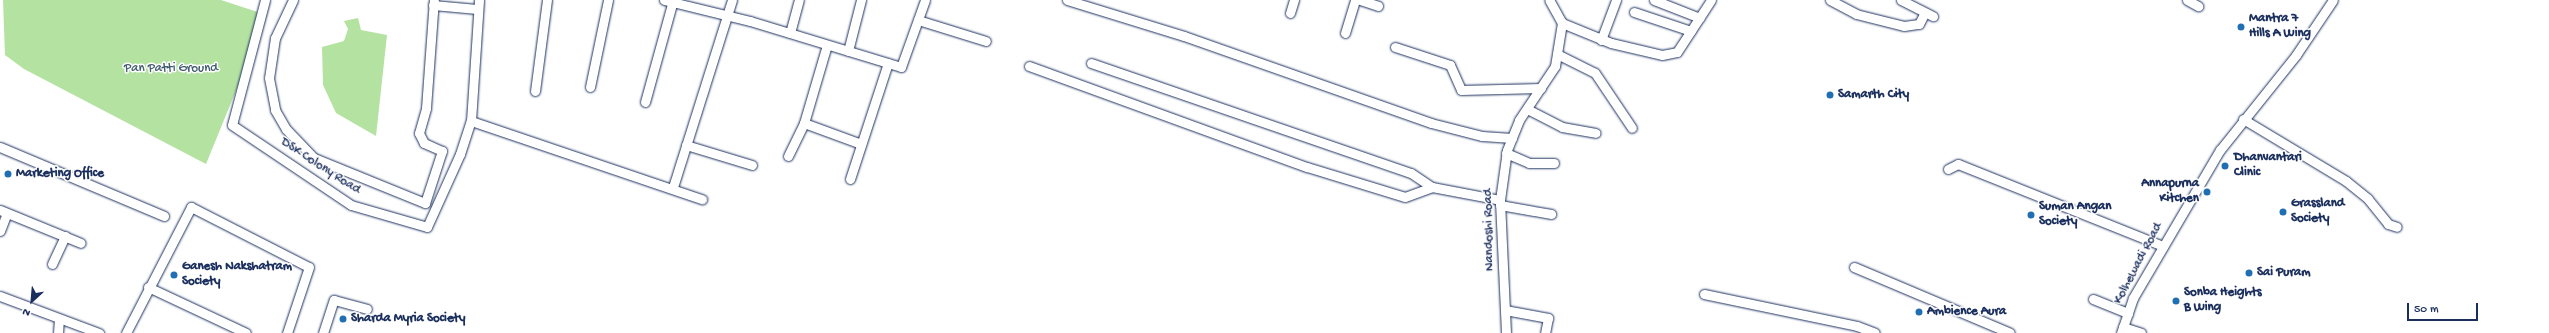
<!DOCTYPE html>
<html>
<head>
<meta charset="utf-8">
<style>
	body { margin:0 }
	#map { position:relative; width:2549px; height:333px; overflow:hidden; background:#fff; font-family:"Gochi Hand",sans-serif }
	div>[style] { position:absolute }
	.green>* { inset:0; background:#b4e2a1 }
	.roads { filter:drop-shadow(0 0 1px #1b2f5e) drop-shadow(0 0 1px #1b2f5e) }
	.minor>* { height:9px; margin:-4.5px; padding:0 4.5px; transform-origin:4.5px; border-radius:4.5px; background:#fff }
	.dots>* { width:11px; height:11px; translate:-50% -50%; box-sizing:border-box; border:2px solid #fff; border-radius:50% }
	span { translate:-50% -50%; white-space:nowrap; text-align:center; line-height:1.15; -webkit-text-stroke:3px #fff; paint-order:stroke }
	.poi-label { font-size:13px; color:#1b2f5e; font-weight:700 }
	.left { translate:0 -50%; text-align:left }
	.right { translate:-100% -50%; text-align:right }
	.park-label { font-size:13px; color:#415c6f }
	.street-label { font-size:13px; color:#1b2f5e }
	.north { position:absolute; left:12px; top:281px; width:40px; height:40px; -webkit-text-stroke:3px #fff; paint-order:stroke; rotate:206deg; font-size:11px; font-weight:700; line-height:16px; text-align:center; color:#1b2f5e }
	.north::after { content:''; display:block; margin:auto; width:14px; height:18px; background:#1b2f5e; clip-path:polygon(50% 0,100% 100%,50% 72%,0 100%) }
	.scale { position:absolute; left:2407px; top:303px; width:71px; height:18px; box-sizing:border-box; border:2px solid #1b2f5e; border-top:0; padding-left:5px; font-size:12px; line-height:14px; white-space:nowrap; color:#1b2f5e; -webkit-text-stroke:3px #fff; paint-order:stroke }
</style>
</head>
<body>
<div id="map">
	<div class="green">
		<div style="clip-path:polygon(3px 0,221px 0,267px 15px,206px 164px,24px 69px,5px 55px)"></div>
		<div style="clip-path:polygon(358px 18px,361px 30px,387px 35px,376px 136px,336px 113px,323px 85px,322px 47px,344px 41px,348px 29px,344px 21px)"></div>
	</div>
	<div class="roads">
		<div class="minor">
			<div style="left:265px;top:0;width:129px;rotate:104.8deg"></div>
			<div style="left:232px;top:125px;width:143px;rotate:33.9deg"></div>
			<div style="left:351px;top:205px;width:79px;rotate:16.1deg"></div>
			<div style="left:427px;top:227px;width:80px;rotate:-65.7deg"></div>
			<div style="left:460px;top:154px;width:35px;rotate:-72deg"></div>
			<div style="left:471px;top:121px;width:121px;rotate:-86.2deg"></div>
			<div style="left:293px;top:0;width:42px;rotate:115.3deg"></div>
			<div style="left:275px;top:38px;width:40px;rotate:98.5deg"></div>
			<div style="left:269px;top:78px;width:33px;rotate:79deg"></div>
			<div style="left:275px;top:110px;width:22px;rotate:60deg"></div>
			<div style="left:286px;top:129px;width:40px;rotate:46deg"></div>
			<div style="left:314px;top:158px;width:120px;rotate:22.1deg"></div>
			<div style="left:425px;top:203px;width:55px;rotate:-71.9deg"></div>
			<div style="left:442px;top:151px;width:20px;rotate:-156deg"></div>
			<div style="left:424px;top:143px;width:11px;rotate:-117deg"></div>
			<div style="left:419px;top:133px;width:26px;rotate:-74deg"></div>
			<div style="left:426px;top:108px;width:108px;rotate:-85.8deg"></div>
			<div style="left:664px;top:0;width:89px;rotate:13.7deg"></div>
			<div style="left:750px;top:21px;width:158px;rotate:16.9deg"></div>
			<div style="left:901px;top:67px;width:71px;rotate:-70.3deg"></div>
			<div style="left:1067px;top:0;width:122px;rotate:17.1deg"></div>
			<div style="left:1184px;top:36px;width:262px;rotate:19.4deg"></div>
			<div style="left:1431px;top:123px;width:53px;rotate:14.3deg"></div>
			<div style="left:1482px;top:136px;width:30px;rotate:4deg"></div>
			<div style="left:1360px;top:0;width:19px;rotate:18deg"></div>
			<div style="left:1654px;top:0;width:49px;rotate:21.4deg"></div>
			<div style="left:1830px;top:0;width:30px;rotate:28deg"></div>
			<div style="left:1856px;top:14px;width:49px;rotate:14deg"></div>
			<div style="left:1904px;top:26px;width:15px;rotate:-8deg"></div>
			<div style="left:1919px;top:24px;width:13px;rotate:-63deg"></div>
			<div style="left:1901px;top:0;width:36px;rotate:27deg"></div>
			<div style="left:2187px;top:0;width:13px;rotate:29deg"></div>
			<div style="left:433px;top:5px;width:44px;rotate:5.2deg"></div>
			<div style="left:1634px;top:12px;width:60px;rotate:18.4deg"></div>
			<div style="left:1290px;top:13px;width:14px;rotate:-73deg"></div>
			<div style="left:918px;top:20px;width:71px;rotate:17.2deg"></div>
			<div style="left:1562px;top:23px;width:53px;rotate:22.2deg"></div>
			<div style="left:1611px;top:43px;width:52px;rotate:13.2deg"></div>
			<div style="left:1662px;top:55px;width:15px;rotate:-11deg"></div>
			<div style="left:1677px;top:52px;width:62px;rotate:-56.8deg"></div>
			<div style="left:790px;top:33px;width:34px;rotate:-75deg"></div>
			<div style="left:1345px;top:33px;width:34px;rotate:-73deg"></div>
			<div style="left:1601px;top:40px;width:43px;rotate:-69.4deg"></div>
			<div style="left:1395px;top:47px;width:58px;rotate:18.1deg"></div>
			<div style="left:1450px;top:65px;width:27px;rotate:66deg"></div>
			<div style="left:1461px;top:90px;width:80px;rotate:-1.4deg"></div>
			<div style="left:848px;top:51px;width:53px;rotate:-75.7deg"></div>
			<div style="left:1557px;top:54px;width:42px;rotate:26.6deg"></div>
			<div style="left:1595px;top:73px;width:66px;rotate:56.1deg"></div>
			<div style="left:1091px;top:63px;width:338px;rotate:19deg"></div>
			<div style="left:1411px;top:173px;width:25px;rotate:34deg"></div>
			<div style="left:1029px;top:66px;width:296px;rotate:20deg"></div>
			<div style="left:1307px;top:167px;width:102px;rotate:17deg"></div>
			<div style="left:1405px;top:197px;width:29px;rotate:-20deg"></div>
			<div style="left:1432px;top:187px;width:69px;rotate:10.8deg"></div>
			<div style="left:590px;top:87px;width:89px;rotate:-78.3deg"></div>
			<div style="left:535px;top:91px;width:92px;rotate:-82.5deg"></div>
			<div style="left:645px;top:102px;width:106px;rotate:-74.6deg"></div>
			<div style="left:1527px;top:109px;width:39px;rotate:27deg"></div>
			<div style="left:1562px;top:127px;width:34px;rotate:10deg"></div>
			<div style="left:2243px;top:119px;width:120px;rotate:31deg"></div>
			<div style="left:2346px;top:181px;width:28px;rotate:39deg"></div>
			<div style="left:2368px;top:199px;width:32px;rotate:51deg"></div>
			<div style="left:2388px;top:224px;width:9px;rotate:18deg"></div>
			<div style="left:471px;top:121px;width:244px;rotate:18.7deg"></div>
			<div style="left:804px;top:123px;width:61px;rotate:20.2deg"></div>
			<div style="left:686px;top:145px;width:69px;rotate:16.9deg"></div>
			<div style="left:0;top:147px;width:178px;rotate:22.8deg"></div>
			<div style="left:1506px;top:153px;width:25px;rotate:23deg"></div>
			<div style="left:1529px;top:163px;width:25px"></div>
			<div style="left:788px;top:156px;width:37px;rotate:-64deg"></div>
			<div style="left:804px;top:123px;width:81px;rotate:-73.6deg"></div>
			<div style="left:1948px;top:169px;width:11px;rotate:-27deg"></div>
			<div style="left:1958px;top:164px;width:221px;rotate:21.8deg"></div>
			<div style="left:850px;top:179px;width:122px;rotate:-71.9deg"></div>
			<div style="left:673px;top:187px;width:196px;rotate:-72.5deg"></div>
			<div style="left:1500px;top:205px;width:52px;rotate:10deg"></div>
			<div style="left:0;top:210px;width:87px;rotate:22.2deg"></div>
			<div style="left:0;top:231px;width:19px;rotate:-69deg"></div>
			<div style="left:52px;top:264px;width:31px;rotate:-65deg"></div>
			<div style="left:1854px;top:267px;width:169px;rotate:22.9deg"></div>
			<div style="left:148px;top:287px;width:108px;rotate:25.1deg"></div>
			<div style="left:1704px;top:294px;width:156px;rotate:11.8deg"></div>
			<div style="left:1857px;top:326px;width:19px;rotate:21deg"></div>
			<div style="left:0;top:296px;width:106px;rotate:20.5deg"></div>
			<div style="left:2093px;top:299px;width:38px;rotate:22deg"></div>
			<div style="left:1505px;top:310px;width:44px;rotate:10.5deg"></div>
			<div style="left:1548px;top:318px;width:15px;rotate:101deg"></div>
			<div style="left:2123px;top:327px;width:19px;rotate:18deg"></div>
			<div style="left:58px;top:333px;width:13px;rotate:-86deg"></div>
			<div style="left:126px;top:333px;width:142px;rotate:-62.7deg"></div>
			<div style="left:191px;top:207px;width:132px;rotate:27deg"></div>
			<div style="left:309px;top:267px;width:70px;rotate:108.4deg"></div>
			<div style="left:323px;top:333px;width:35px;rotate:-72deg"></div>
			<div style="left:334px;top:300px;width:34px;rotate:15deg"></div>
			<div style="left:1506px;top:333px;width:133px;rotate:-92.6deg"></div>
			<div style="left:1500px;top:200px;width:50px;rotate:-82deg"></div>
			<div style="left:1507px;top:150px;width:32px;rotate:-68deg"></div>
			<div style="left:1519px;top:120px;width:65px;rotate:-56.3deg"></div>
			<div style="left:1555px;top:66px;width:44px;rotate:-80.8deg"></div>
			<div style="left:1562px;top:23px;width:26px;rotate:-119deg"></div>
			<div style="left:2121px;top:333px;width:37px;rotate:-71deg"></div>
			<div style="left:2133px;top:298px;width:172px;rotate:-59.6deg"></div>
			<div style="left:2220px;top:150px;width:122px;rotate:-51.3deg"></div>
			<div style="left:2296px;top:55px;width:66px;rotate:-56.1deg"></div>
		</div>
	</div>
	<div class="dots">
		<div style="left:2241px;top:27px;background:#1f6fb2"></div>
		<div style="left:1830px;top:95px;background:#1f6fb2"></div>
		<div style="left:2225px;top:166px;background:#1f6fb2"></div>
		<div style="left:8px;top:174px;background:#1f6fb2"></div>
		<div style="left:2207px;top:192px;background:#1f6fb2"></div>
		<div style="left:2283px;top:212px;background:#1f6fb2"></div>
		<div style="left:2031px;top:215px;background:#1f6fb2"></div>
		<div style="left:2249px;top:273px;background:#1f6fb2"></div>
		<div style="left:174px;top:275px;background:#1f6fb2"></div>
		<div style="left:2176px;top:301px;background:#1f6fb2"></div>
		<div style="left:1919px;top:312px;background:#1f6fb2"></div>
		<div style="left:343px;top:319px;background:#1f6fb2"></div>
	</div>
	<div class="poi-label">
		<span class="left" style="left:2249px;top:27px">Mantra 7<br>Hills A Wing</span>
		<span class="left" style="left:1838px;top:95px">Samarth City</span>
		<span class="left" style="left:2234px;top:166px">Dhanvantari<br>Clinic</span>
		<span class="left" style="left:16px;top:174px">Marketing Office</span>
		<span class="right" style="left:2199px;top:192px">Annapurna<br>Kitchen</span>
		<span class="left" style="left:2291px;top:212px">Grassland<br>Society</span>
		<span class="left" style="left:2039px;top:215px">Suman Angan<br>Society</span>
		<span class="left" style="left:182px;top:275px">Ganesh Nakshatram<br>Society</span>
		<span class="left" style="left:2257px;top:273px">Sai Puram</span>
		<span class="left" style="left:2184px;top:301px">Sonba Heights<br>B Wing</span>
		<span class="left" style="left:1927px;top:312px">Ambience Aura</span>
		<span class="left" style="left:351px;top:319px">Sharda Myria Society</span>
	</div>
	<div class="park-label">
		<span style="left:171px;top:69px">Pan Patti Ground</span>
	</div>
	<div class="street-label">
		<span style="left:320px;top:167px;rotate:33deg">DSK Colony Road</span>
		<span style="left:1490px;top:230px;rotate:-91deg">Nandoshi Road</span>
		<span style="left:2139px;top:264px;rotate:-62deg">Kolhewadi Road</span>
	</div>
	<div class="north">N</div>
	<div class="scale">50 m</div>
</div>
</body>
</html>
